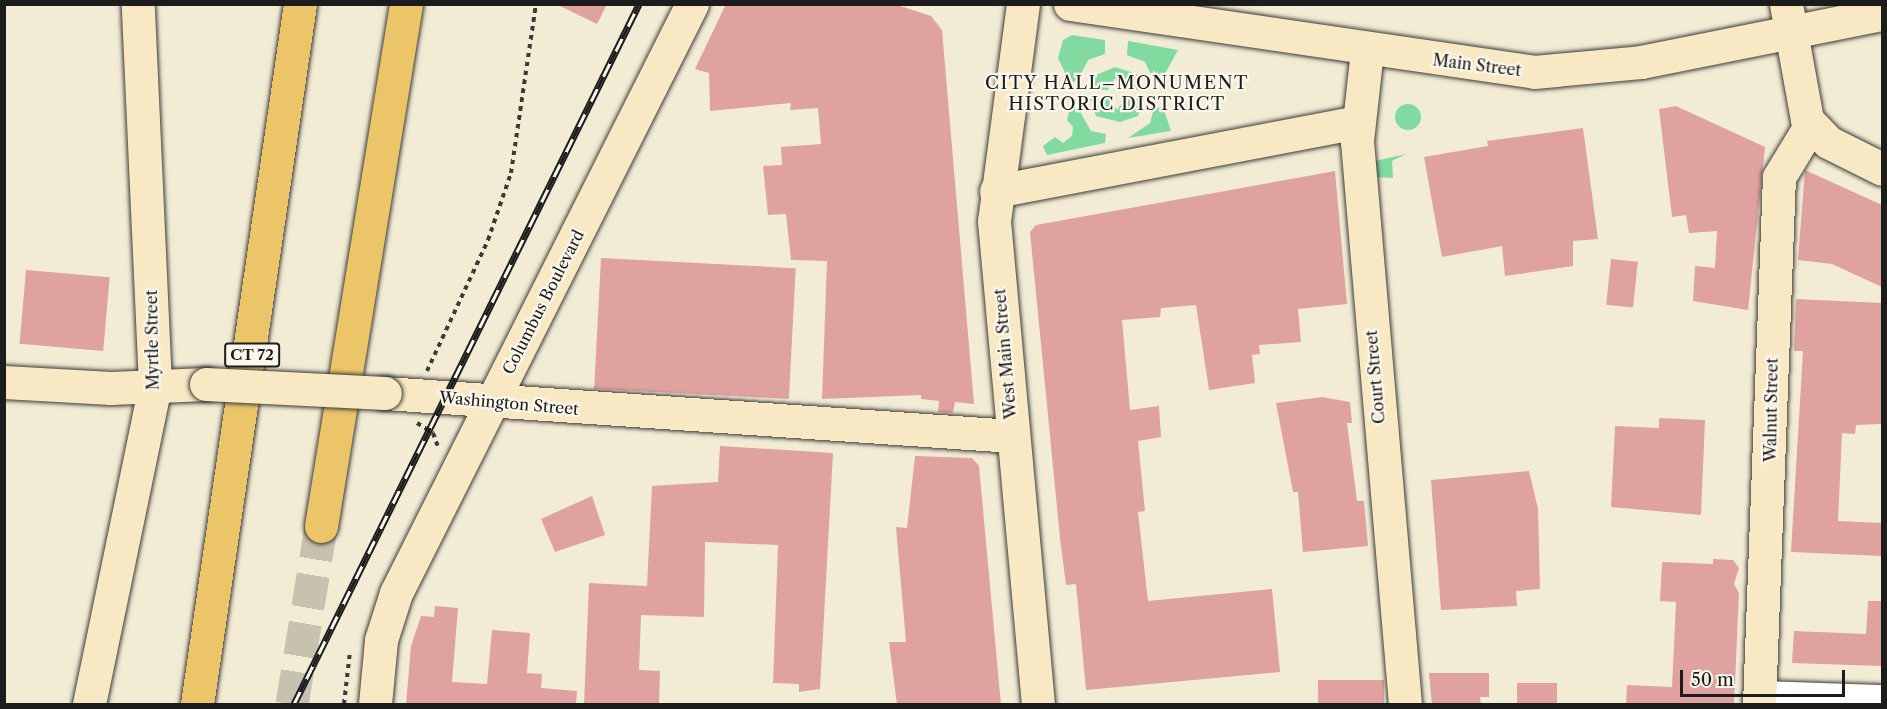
<!DOCTYPE html>
<html>
<head>
<meta charset="utf-8">
<style>
	body { margin:0 }
	#map { position:relative; width:1887px; height:709px; overflow:hidden; background:#f2ecd5; font-family:"Libre Caslon Text",serif }
	div>[style] { position:absolute }
	.green>* { inset:0; background:#81daa0 }
	.round { border-radius:50% }
	.building>* { inset:0; background:#dfa29f; transform-origin:0 0 }
	.highway-tunnel>* { height:33px; margin-top:-16.5px; transform-origin:0; background:repeating-linear-gradient(90deg,#c7c2b0 0 33px,transparent 0 49px) }
	.path>* { height:4px; margin-top:-2px; transform-origin:0; background:repeating-linear-gradient(90deg,#3c3b38 0 4.5px,transparent 0 9px) }
	.roads { filter:drop-shadow(0 0 2px #3c3b38) drop-shadow(0 0 2px #3c3b38) }
	.street>* { height:24px; margin:-12px; padding:0 12px; transform-origin:12px; border-radius:12px; background:#fff }
	.secondary>* { height:33px; margin:-16.5px; padding:0 16.5px; transform-origin:16.5px; border-radius:16.5px; background:#f8e8c3 }
	.highway>* { height:33px; margin:-16.5px; padding:0 16.5px; transform-origin:16.5px; border-radius:16.5px; background:#edc569 }
	.rail>* { height:7px; margin-top:-3.5px; transform-origin:0; background:repeating-linear-gradient(90deg,#fbf7ec 0 14px,#1c1c1c 0 28px); box-sizing:border-box; border-block:2px solid #1c1c1c }
	.bridges { filter:drop-shadow(0 0 2px #3c3b38) drop-shadow(0 0 2px #3c3b38) }
	.secondary-bridge>* { height:33px; margin:-16.5px; padding:0 16.5px; transform-origin:16.5px; border-radius:16.5px; background:#f8e8c3 }
	span { translate:-50% -50%; white-space:nowrap; text-align:center; line-height:1.15; -webkit-text-stroke:4.5px #fbf7ec; paint-order:stroke }
	.shield-label span { padding:2px 4px; background:#fbf7ec; border:2px solid; border-radius:4px; -webkit-text-stroke-width:0 }
	.shield-label { font-size:15px; color:#1c1c1c; font-weight:700 }
	.street-label { font-size:16px; color:#1c1c1c }
	.neighbourhood-label { font-size:18px; color:#1c1c1c; letter-spacing:1.5px }
	.frame { position:absolute; inset:0; border:6px solid #1c1c1c; pointer-events:none }
	.scale { position:absolute; left:1680px; top:670px; width:165px; height:27px; box-sizing:border-box; border:3px solid #1c1c1c; border-top:0; padding-left:8px; font-size:18px; line-height:21px; white-space:nowrap; color:#1c1c1c; -webkit-text-stroke:4px #fbf7ec; paint-order:stroke }
</style>
</head>
<body>
<div id="map">
	<div class="green">
		<div style="clip-path:polygon(1072px 35px,1105px 40px,1105px 54px,1088px 60px,1077px 82px,1069px 81px,1058px 58px,1063px 40px)"></div>
		<div style="clip-path:polygon(1128px 41px,1178px 50px,1161px 81px,1154px 81px,1145px 62px,1127px 55px)"></div>
		<div style="clip-path:polygon(1115px 67px,1137px 74px,1144px 90px,1125px 90px,1115px 78px,1108px 90px,1091px 90px,1096px 75px)"></div>
		<div style="clip-path:polygon(1144px 98px,1138px 116px,1120px 122px,1096px 116px,1090px 99px,1109px 99px,1117px 110px,1125px 99px)"></div>
		<div class="round" style="left:1395px;top:104px;width:26px;height:26px"></div>
		<div style="clip-path:polygon(1070px 107px,1078px 108px,1091px 131px,1106px 134px,1105px 143px,1047px 155px,1043px 146px,1055px 137px,1063px 143px,1072px 136px,1073px 127px,1067px 120px)"></div>
		<div style="clip-path:polygon(1163px 107px,1171px 131px,1128px 138px,1150px 123px,1154px 108px)"></div>
		<div style="clip-path:polygon(1406px 154px,1392px 161px,1393px 178px,1376px 177px,1375px 161px)"></div>
	</div>
	<div class="building">
		<div style="clip-path:polygon(556px 4px,607px 4px,597px 24px)"></div>
		<div style="clip-path:polygon(726px 4px,894px 4px,931px 16px,942px 30px,974px 404px,955px 402px,953px 413px,938px 412px,939px 401px,921px 399px,921px 395px,822px 399px,827px 261px,791px 260px,786px 214px,768px 215px,763px 166px,782px 165px,781px 147px,821px 144px,818px 108px,790px 110px,791px 103px,710px 111px,709px 73px,695px 69px)"></div>
		<div style="clip-path:polygon(1676px 106px,1765px 147px,1748px 310px,1693px 301px,1695px 266px,1715px 268px,1717px 231px,1689px 233px,1686px 215px,1672px 217px,1659px 109px)"></div>
		<div style="clip-path:polygon(1583px 128px,1598px 239px,1573px 241px,1573px 266px,1505px 276px,1502px 246px,1442px 257px,1424px 157px,1488px 146px,1487px 141px)"></div>
		<div style="clip-path:polygon(1805px 170px,1882px 205px,1882px 287px,1832px 264px,1798px 260px)"></div>
		<div style="clip-path:polygon(1335px 171px,1347px 304px,1298px 309px,1301px 342px,1259px 345px,1260px 354px,1252px 355px,1255px 383px,1209px 390px,1196px 305px,1161px 308px,1160px 317px,1122px 320px,1130px 410px,1159px 406px,1161px 437px,1138px 441px,1145px 511px,1138px 512px,1148px 601px,1272px 589px,1280px 672px,1086px 690px,1076px 584px,1066px 585px,1060px 538px,1030px 232px,1036px 225px)"></div>
		<div style="left:601px;top:258px;width:195px;height:131px;rotate:3deg"></div>
		<div style="left:1611px;top:259px;width:27px;height:46px;rotate:6deg"></div>
		<div style="left:26px;top:270px;width:84px;height:74px;rotate:5deg"></div>
		<div style="clip-path:polygon(1796px 299px,1882px 303px,1882px 424px,1856px 425px,1855px 434px,1842px 433px,1838px 521px,1882px 523px,1882px 556px,1791px 552px,1803px 351px,1794px 351px)"></div>
		<div style="clip-path:polygon(1322px 397px,1350px 402px,1352px 423px,1347px 423px,1357px 501px,1364px 501px,1368px 546px,1303px 552px,1298px 492px,1293px 492px,1276px 403px)"></div>
		<div style="clip-path:polygon(1659px 418px,1705px 420px,1701px 515px,1611px 507px,1615px 426px,1659px 428px)"></div>
		<div style="clip-path:polygon(720px 446px,833px 453px,820px 689px,799px 692px,799px 684px,773px 683px,778px 545px,705px 542px,704px 617px,641px 615px,639px 670px,660px 671px,659px 705px,584px 705px,589px 583px,647px 586px,652px 486px,718px 482px)"></div>
		<div style="clip-path:polygon(915px 456px,972px 458px,979px 466px,1001px 705px,897px 705px,889px 642px,906px 642px,896px 527px,907px 528px)"></div>
		<div style="clip-path:polygon(1529px 471px,1538px 509px,1540px 589px,1516px 591px,1517px 606px,1441px 610px,1431px 480px)"></div>
		<div style="clip-path:polygon(592px 496px,605px 535px,555px 552px,541px 519px)"></div>
		<div style="clip-path:polygon(1713px 559px,1733px 560px,1739px 568px,1734px 584px,1739px 593px,1734px 705px,1626px 705px,1627px 685px,1672px 687px,1676px 602px,1660px 601px,1662px 562px,1713px 564px)"></div>
		<div style="clip-path:polygon(1868px 601px,1882px 601px,1882px 666px,1792px 663px,1794px 631px,1866px 634px)"></div>
		<div style="clip-path:polygon(435px 606px,458px 608px,452px 682px,487px 684px,492px 630px,530px 633px,527px 673px,542px 674px,541px 688px,577px 691px,576px 705px,406px 705px,411px 646px,421px 616px,434px 617px)"></div>
		<div style="clip-path:polygon(1429px 673px,1489px 673px,1489px 697px,1480px 697px,1481px 705px,1432px 705px)"></div>
		<div style="left:1318px;top:680px;width:66px;height:25px"></div>
		<div style="left:1557px;top:683px;width:22px;height:40px;rotate:90deg"></div>
	</div>
	<div class="highway-tunnel">
		<div style="left:292px;top:704px;width:180px;rotate:-80.7deg"></div>
	</div>
	<div class="path">
		<div style="left:427px;top:371px;width:145px;rotate:-65deg"></div>
		<div style="left:488px;top:240px;width:71px;rotate:-71.1deg"></div>
		<div style="left:511px;top:173px;width:171px;rotate:-81.6deg"></div>
		<div style="left:417px;top:423px;width:19px;rotate:32deg"></div>
		<div style="left:433px;top:433px;width:15px;rotate:70deg"></div>
		<div style="left:344px;top:704px;width:53px;rotate:-83.5deg"></div>
	</div>
	<div class="roads">
		<div class="street">
			<div style="left:1759px;top:693px;width:123px;rotate:1.9deg"></div>
		</div>
		<div class="secondary">
			<div style="left:1023px;top:4px;width:219px;rotate:97.6deg"></div>
			<div style="left:994px;top:221px;width:485px;rotate:84.8deg"></div>
			<div style="left:1070px;top:4px;width:469px;rotate:8.3deg"></div>
			<div style="left:1534px;top:72px;width:107px;rotate:-5.3deg"></div>
			<div style="left:1641px;top:62px;width:246px;rotate:-11.3deg"></div>
			<div style="left:1786px;top:4px;width:118px;rotate:79.7deg"></div>
			<div style="left:1807px;top:120px;width:30px;rotate:46deg"></div>
			<div style="left:1828px;top:142px;width:60px;rotate:26.6deg"></div>
			<div style="left:1367px;top:50px;width:92px;rotate:96.3deg"></div>
			<div style="left:1357px;top:141px;width:565px;rotate:85.13deg"></div>
			<div style="left:996px;top:191px;width:368px;rotate:-10.8deg"></div>
			<div style="left:4px;top:382px;width:107px;rotate:3.2deg"></div>
			<div style="left:111px;top:388px;width:95px;rotate:-2.4deg"></div>
			<div style="left:385px;top:393px;width:629px;rotate:3.92deg"></div>
			<div style="left:89px;top:704px;width:326px;rotate:-78.3deg"></div>
			<div style="left:155px;top:385px;width:381px;rotate:-92.6deg"></div>
			<div style="left:375px;top:704px;width:64px;rotate:-84.6deg"></div>
			<div style="left:381px;top:640px;width:49px;rotate:-72.3deg"></div>
			<div style="left:396px;top:593px;width:659px;rotate:-63.32deg"></div>
			<div style="left:1759px;top:704px;width:527px;rotate:-87.83deg"></div>
			<div style="left:1779px;top:177px;width:60px;rotate:-58.7deg"></div>
		</div>
		<div class="highway">
			<div style="left:321px;top:526px;width:529px;rotate:-80.75deg"></div>
			<div style="left:197px;top:704px;width:708px;rotate:-81.63deg"></div>
		</div>
	</div>
	<div class="rail">
		<div style="left:294px;top:704px;width:780px;rotate:-63.76deg"></div>
	</div>
	<div class="bridges">
		<div class="secondary-bridge">
			<div style="left:206px;top:384px;width:179px;rotate:2.9deg"></div>
		</div>
	</div>
	<div class="shield-label">
		<span style="left:252px;top:355px">CT 72</span>
	</div>
	<div class="street-label">
		<span style="left:1477px;top:65px;rotate:7deg">Main Street</span>
		<span style="left:543px;top:302px;rotate:-63deg">Columbus Boulevard</span>
		<span style="left:152px;top:340px;rotate:-91deg">Myrtle Street</span>
		<span style="left:1005px;top:354px;rotate:-95deg">West Main Street</span>
		<span style="left:1375px;top:377px;rotate:-95deg">Court Street</span>
		<span style="left:509px;top:403px;rotate:5deg">Washington Street</span>
		<span style="left:1771px;top:410px;rotate:-89deg">Walnut Street</span>
	</div>
	<div class="neighbourhood-label">
		<span style="left:1117px;top:94px">CITY HALL–MONUMENT<br>HISTORIC DISTRICT</span>
	</div>
	<div class="frame"></div>
	<div class="scale">50 m</div>
</div>
</body>
</html>
